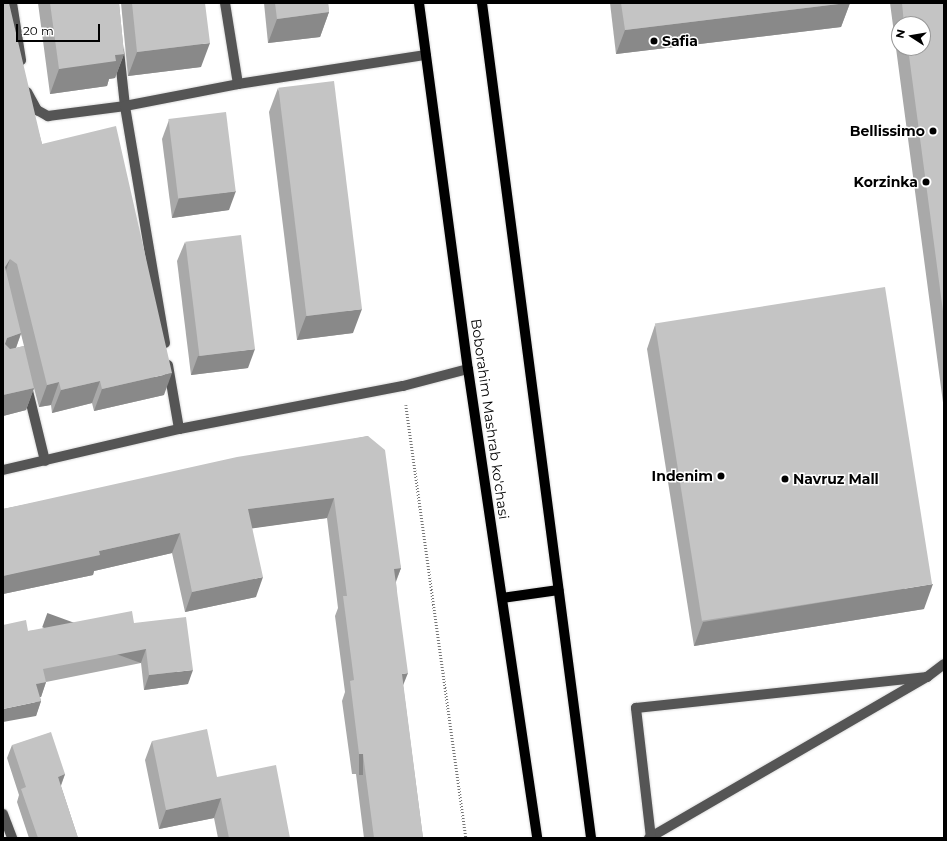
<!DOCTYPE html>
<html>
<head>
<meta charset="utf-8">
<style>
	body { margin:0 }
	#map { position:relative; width:947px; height:841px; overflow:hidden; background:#fff; font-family:Montserrat,sans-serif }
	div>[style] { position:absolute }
	.path>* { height:2.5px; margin-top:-1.25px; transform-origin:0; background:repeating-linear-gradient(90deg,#777 0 1px,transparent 0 3px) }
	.roads { filter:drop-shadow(0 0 1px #dbdbdb) drop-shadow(0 0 1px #dbdbdb) }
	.minor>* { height:10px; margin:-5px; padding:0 5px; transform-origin:5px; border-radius:5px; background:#555 }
	.major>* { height:10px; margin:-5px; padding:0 5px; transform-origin:5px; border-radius:5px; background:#000 }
	.wall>* { inset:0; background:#a9a9a9 }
	.shaded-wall>* { inset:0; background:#898989; transform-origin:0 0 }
	.building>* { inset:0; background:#c4c4c4; transform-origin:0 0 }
	.dots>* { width:11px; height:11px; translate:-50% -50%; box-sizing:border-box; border:2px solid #fff; border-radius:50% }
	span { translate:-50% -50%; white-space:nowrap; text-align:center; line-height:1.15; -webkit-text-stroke:3px #fff; paint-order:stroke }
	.poi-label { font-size:14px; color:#000; font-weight:700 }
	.left { translate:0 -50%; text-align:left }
	.right { translate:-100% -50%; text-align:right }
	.street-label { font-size:14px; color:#000 }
	.frame { position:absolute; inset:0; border:4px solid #000; pointer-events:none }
	.north { position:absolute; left:891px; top:16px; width:40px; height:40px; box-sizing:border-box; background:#fff; border:1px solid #999; border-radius:50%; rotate:282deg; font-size:11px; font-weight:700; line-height:16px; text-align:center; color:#000 }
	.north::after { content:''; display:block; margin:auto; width:14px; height:18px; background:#000; clip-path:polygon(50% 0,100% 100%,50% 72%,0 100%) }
	.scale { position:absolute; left:16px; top:24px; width:84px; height:18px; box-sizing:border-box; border:2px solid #000; border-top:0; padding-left:5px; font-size:12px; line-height:14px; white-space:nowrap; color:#000; -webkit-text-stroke:3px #fff; paint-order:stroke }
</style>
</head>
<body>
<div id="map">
	<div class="path">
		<div style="left:406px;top:405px;width:437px;rotate:82.1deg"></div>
	</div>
	<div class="roads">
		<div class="minor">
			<div style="left:12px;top:3px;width:58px;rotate:81deg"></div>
			<div style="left:225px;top:3px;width:82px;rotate:80.9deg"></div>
			<div style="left:27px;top:92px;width:21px;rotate:61deg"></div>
			<div style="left:37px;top:110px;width:13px;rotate:29deg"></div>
			<div style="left:48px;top:116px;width:78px;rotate:-7.4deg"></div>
			<div style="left:125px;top:106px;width:55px;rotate:-96.2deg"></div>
			<div style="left:165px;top:343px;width:240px;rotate:-99.6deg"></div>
			<div style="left:125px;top:106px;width:115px;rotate:-11deg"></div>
			<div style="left:238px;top:84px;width:190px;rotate:-8.8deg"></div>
			<div style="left:168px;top:365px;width:65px;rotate:80.2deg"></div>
			<div style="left:27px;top:387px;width:76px;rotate:76.3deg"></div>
			<div style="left:3px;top:470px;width:181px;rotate:-13.1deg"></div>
			<div style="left:179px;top:429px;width:228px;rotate:-10.9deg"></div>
			<div style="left:403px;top:386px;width:67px;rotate:-14.7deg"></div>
			<div style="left:3px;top:814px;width:26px;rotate:69deg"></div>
			<div style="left:649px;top:838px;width:321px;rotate:-30.1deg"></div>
			<div style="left:927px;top:677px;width:21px;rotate:-37deg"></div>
			<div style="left:651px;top:838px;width:131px;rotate:-96.6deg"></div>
			<div style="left:636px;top:708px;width:293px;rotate:-6.1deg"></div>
		</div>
		<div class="major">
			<div style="left:419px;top:3px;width:369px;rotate:82.4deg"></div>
			<div style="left:468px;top:369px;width:474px;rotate:81.6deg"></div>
			<div style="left:482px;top:3px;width:842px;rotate:82.56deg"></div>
			<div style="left:502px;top:598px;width:57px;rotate:-8.1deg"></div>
		</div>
	</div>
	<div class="wall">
		<div style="clip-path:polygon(evenodd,3px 3px,42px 144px,164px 395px,94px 411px,92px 403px,52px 413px,51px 405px,39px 407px,34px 388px,26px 410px,3px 416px,3px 3px,21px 334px,24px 346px,16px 348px,21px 334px)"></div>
		<div style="clip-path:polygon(38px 3px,119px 3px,124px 54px,115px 78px,109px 79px,107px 86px,50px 94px)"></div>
		<div style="clip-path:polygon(121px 3px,205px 3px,201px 67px,128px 76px)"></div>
		<div style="clip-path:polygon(264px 3px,328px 3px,329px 12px,320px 37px,268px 43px)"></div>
		<div style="clip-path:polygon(610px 3px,850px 3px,841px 27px,616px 54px)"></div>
		<div style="clip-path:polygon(evenodd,890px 3px,944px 3px,944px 410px,890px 3px,899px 24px,923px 24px,923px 48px,899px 48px,899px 24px)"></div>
		<div style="clip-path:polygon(278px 88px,353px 333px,297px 340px,269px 112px)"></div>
		<div style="clip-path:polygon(169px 120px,229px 210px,172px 218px,162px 139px)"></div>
		<div style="clip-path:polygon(185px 242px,248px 368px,191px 375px,177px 261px)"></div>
		<div style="clip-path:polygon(655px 325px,924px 609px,694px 646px,647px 349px)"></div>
		<div style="clip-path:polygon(368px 436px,401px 568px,396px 582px,403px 685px,423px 838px,364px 838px,356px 774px,352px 774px,342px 701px,345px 692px,335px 616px,338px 608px,327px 518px,252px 528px,256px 597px,185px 612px,172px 553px,94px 571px,93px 575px,3px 594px,3px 509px)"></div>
		<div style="clip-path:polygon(134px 623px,188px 684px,144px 690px,141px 663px,46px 682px,41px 697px,40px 697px,41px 701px,36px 716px,28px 631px)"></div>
		<div style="clip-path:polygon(152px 741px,217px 777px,290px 838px,218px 838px,214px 818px,159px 829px,145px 760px)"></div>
		<div style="clip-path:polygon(12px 745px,65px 774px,61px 786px,78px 838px,29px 838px,17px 802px,19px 795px,7px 758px)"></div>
	</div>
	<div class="shaded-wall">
		<div style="clip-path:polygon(847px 3px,850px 3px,841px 27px,616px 54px,625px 30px)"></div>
		<div style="clip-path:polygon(329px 12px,320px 37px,268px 43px,277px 19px)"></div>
		<div style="clip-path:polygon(210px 43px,201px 67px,128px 76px,137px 52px)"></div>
		<div style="clip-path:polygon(124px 54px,115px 78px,109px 79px,107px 86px,50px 94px,59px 69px,115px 55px)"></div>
		<div style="clip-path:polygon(236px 191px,229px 210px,172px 218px,179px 198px)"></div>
		<div style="clip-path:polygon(10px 259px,3px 279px,5px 267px)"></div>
		<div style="clip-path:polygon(362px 309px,353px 333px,297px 340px,306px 316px)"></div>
		<div style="clip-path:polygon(21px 333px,13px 356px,3px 348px,7px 338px)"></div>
		<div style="clip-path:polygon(255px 349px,248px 368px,191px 375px,198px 356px)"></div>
		<div style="clip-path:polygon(172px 373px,164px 395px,94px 411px,102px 389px)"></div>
		<div style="clip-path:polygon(100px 381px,92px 403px,52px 413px,61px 390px)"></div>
		<div style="clip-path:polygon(59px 382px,51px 405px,39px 407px,47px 385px)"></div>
		<div style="clip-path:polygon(34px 388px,26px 410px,3px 416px,3px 395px)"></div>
		<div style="clip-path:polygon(334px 498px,327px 518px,241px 530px,248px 509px)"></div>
		<div style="clip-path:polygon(180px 533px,172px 553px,94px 571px,93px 575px,3px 594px,3px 576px,99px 551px)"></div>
		<div style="clip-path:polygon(401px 568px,393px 588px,394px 569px)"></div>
		<div style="clip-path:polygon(263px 577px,256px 597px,185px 612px,192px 592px)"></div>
		<div style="clip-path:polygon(933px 584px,924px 609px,694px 646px,703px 622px)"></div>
		<div style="left:146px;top:649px;width:15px;height:105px;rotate:110deg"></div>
		<div style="clip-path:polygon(193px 670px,188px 684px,144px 690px,149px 675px)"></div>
		<div style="clip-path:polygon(408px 673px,400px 693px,402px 674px)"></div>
		<div style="clip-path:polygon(46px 682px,41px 697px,31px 699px,36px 684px)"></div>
		<div style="clip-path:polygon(41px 701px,36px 716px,3px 722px,3px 709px)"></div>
		<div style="left:359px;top:754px;width:4px;height:21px"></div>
		<div style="clip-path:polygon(65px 774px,60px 787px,58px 777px)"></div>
		<div style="clip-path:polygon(221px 798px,214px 818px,159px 829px,166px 810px)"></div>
	</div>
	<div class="building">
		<div style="clip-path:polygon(3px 3px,9px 3px,42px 144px,116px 126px,172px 373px,102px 389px,100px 381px,61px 390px,59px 382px,47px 385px,17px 264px,10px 259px,5px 267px,21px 333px,7px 338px,5px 344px,10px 349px,24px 346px,34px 388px,3px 395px)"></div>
		<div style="clip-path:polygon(50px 3px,119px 3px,124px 54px,115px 55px,116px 61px,59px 69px)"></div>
		<div style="clip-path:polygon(132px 3px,205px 3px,210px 43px,137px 52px)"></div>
		<div style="clip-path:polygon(275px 3px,328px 3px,329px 12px,277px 19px)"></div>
		<div style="clip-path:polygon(621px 3px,847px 3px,625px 30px)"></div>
		<div style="clip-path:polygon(902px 3px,944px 3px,944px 319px,908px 48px,923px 48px,923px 24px,904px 24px)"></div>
		<div style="left:334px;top:81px;width:230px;height:56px;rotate:83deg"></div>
		<div style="left:226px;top:112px;width:80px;height:58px;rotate:83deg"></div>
		<div style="left:241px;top:235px;width:115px;height:56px;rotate:83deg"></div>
		<div style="left:885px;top:287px;width:301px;height:233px;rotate:81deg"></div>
		<div style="clip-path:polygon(368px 436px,385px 450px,401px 568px,394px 569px,408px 673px,402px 674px,423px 838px,374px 838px,363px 754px,359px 754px,350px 681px,354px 680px,343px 596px,347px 596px,334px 498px,248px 509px,263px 577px,192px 592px,180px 533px,99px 551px,100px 555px,3px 576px,3px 509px,237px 457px)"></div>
		<div style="clip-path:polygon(132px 611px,134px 623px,186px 617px,193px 670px,149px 675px,146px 649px,43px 669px,46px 682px,36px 684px,41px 701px,3px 709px,3px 625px,26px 620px,28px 631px)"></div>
		<div style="clip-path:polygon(207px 729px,217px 777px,276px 765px,290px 838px,229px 838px,221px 798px,166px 810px,152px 741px)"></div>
		<div style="clip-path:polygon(51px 732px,65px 774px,58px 777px,78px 838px,38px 838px,21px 789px,26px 787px,12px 745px)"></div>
	</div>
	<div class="dots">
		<div style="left:654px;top:41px;background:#000"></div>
		<div style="left:933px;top:131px;background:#000"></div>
		<div style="left:926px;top:182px;background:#000"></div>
		<div style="left:721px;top:476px;background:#000"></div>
		<div style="left:785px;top:479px;background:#000"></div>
	</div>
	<div class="poi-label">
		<span class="left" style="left:662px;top:41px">Safia</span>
		<span class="right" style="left:925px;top:131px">Bellissimo</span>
		<span class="right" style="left:918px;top:182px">Korzinka</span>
		<span class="right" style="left:713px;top:476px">Indenim</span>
		<span class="left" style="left:793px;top:479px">Navruz Mall</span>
	</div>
	<div class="street-label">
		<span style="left:490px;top:419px;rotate:82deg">Boborahim Mashrab ko'chasi</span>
	</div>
	<div class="frame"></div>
	<div class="north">N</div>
	<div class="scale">20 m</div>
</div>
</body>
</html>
